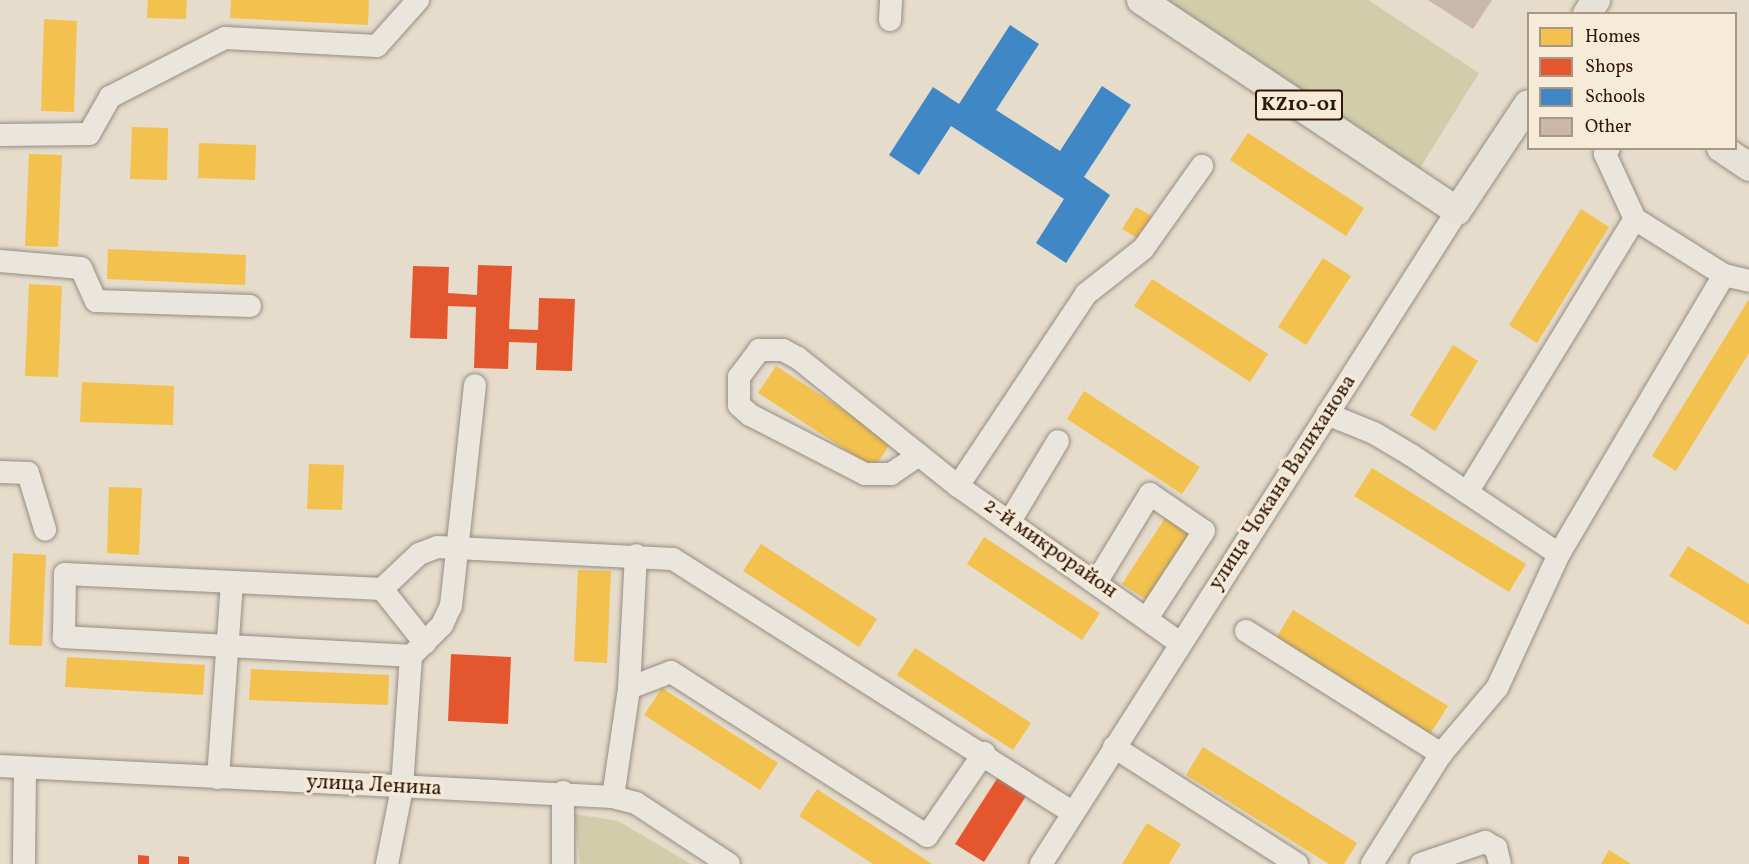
<!DOCTYPE html>
<html>
<head>
<meta charset="utf-8">
<style>
	body { margin:0 }
	#map { position:relative; width:1749px; height:864px; overflow:hidden; background:#e6dccb; font-family:Vollkorn,serif }
	div>[style] { position:absolute }
	.green>* { inset:0; background:#d1cdaa }
	.homes>* { inset:0; background:#f2c14e }
	.shops>* { inset:0; background:#e4572e }
	.schools>* { inset:0; background:#3f88c5 }
	.building>* { inset:0; background:#c9b8aa }
	.roads { filter:drop-shadow(0 0 2px #968d82) drop-shadow(0 0 2px #968d82) }
	.minor>* { height:22px; margin:-11px; padding:0 11px; transform-origin:11px; border-radius:11px; background:#ebe6dd }
	.major>* { height:28px; margin:-14px; padding:0 14px; transform-origin:14px; border-radius:14px; background:#e7e2d8 }
	span { translate:-50% -50%; white-space:nowrap; text-align:center; line-height:1.15; -webkit-text-stroke:6px #f6ebd6; paint-order:stroke }
	.shield-label span { padding:2px 4px; background:#f6ebd6; border:2px solid; border-radius:4px; -webkit-text-stroke-width:0 }
	.shield-label { font-size:20px; color:#32170d; font-weight:700 }
	.street-label { font-size:21px; color:#32170d }
	.legend { position:absolute; left:1527px; top:12px; width:210px; height:138px; box-sizing:border-box; background:#f6ebd6; border:2px solid #a89686; margin:0; padding:8px 10px; list-style:none; font-size:18px; color:#32170d }
	.legend li { display:flex; align-items:center; gap:12px; height:30px }
	.legend b { width:30px; border:2px solid #a89686 }
</style>
</head>
<body>
<div id="map">
	<div class="green">
		<i style="clip-path:polygon(1166px 0,1368px 0,1479px 73px,1420px 168px)"></i>
		<i style="clip-path:polygon(574px 814px,618px 821px,691px 864px,580px 864px)"></i>
	</div>
	<div class="homes">
		<i style="clip-path:polygon(148px 0,187px 0,186px 19px,147px 18px)"></i>
		<i style="clip-path:polygon(231px 0,369px 0,368px 25px,230px 18px)"></i>
		<i style="clip-path:polygon(44px 19px,77px 21px,74px 112px,41px 111px)"></i>
		<i style="clip-path:polygon(132px 127px,168px 128px,167px 180px,130px 179px)"></i>
		<i style="clip-path:polygon(1248px 133px,1364px 208px,1346px 236px,1230px 160px)"></i>
		<i style="clip-path:polygon(199px 143px,256px 145px,255px 180px,198px 178px)"></i>
		<i style="clip-path:polygon(29px 154px,62px 155px,58px 247px,25px 246px)"></i>
		<i style="clip-path:polygon(1136px 207px,1153px 217px,1139px 239px,1122px 229px)"></i>
		<i style="clip-path:polygon(1581px 209px,1609px 227px,1537px 343px,1509px 325px)"></i>
		<i style="clip-path:polygon(108px 249px,246px 255px,245px 285px,107px 279px)"></i>
		<i style="clip-path:polygon(1323px 258px,1351px 276px,1306px 345px,1278px 327px)"></i>
		<i style="clip-path:polygon(1152px 279px,1268px 354px,1250px 382px,1134px 306px)"></i>
		<i style="clip-path:polygon(29px 284px,62px 286px,58px 377px,25px 376px)"></i>
		<i style="clip-path:polygon(1749px 299px,1749px 353px,1676px 471px,1652px 456px)"></i>
		<i style="clip-path:polygon(1453px 345px,1478px 361px,1435px 431px,1410px 415px)"></i>
		<i style="clip-path:polygon(776px 366px,892px 441px,874px 468px,758px 393px)"></i>
		<i style="clip-path:polygon(82px 382px,174px 386px,173px 425px,80px 422px)"></i>
		<i style="clip-path:polygon(1084px 391px,1200px 467px,1182px 494px,1067px 419px)"></i>
		<i style="clip-path:polygon(309px 464px,344px 465px,342px 510px,307px 509px)"></i>
		<i style="clip-path:polygon(1372px 468px,1526px 564px,1509px 592px,1354px 496px)"></i>
		<i style="clip-path:polygon(109px 487px,142px 488px,139px 555px,107px 553px)"></i>
		<i style="clip-path:polygon(1167px 515px,1195px 533px,1150px 602px,1122px 584px)"></i>
		<i style="clip-path:polygon(984px 537px,1100px 613px,1082px 640px,967px 564px)"></i>
		<i style="clip-path:polygon(761px 544px,877px 619px,859px 647px,743px 571px)"></i>
		<i style="clip-path:polygon(1688px 546px,1749px 584px,1749px 625px,1669px 576px)"></i>
		<i style="clip-path:polygon(13px 553px,46px 555px,42px 646px,9px 645px)"></i>
		<i style="clip-path:polygon(578px 570px,611px 571px,607px 663px,574px 661px)"></i>
		<i style="clip-path:polygon(1293px 610px,1448px 706px,1430px 734px,1276px 638px)"></i>
		<i style="clip-path:polygon(915px 648px,1031px 723px,1013px 750px,897px 675px)"></i>
		<i style="clip-path:polygon(67px 657px,205px 665px,203px 695px,65px 687px)"></i>
		<i style="clip-path:polygon(251px 669px,389px 675px,388px 705px,249px 700px)"></i>
		<i style="clip-path:polygon(662px 688px,778px 763px,760px 790px,644px 715px)"></i>
		<i style="clip-path:polygon(1203px 747px,1357px 843px,1344px 864px,1329px 864px,1186px 775px)"></i>
		<i style="clip-path:polygon(817px 789px,932px 864px,873px 864px,799px 816px)"></i>
		<i style="clip-path:polygon(1147px 823px,1181px 844px,1169px 864px,1122px 864px)"></i>
		<i style="clip-path:polygon(1609px 850px,1631px 864px,1601px 864px)"></i>
	</div>
	<div class="shops">
		<i style="clip-path:polygon(478px 265px,512px 266px,509px 329px,538px 330px,539px 298px,575px 299px,572px 371px,536px 370px,537px 343px,509px 342px,508px 369px,474px 368px,476px 307px,448px 306px,447px 339px,410px 338px,413px 266px,449px 267px,448px 293px,477px 295px)"></i>
		<i style="clip-path:polygon(451px 654px,511px 657px,508px 724px,448px 721px)"></i>
		<i style="clip-path:polygon(1000px 774px,1028px 793px,984px 862px,955px 844px)"></i>
		<i style="clip-path:polygon(138px 855px,149px 856px,149px 864px,138px 864px)"></i>
		<i style="clip-path:polygon(178px 856px,189px 857px,189px 864px,178px 864px)"></i>
	</div>
	<div class="schools">
		<i style="clip-path:polygon(1010px 25px,1039px 44px,996px 110px,1060px 151px,1102px 86px,1131px 105px,1084px 177px,1110px 195px,1066px 263px,1036px 243px,1064px 199px,951px 126px,919px 175px,889px 155px,933px 87px,959px 104px)"></i>
	</div>
	<div class="building">
		<i style="clip-path:polygon(1428px 0,1492px 0,1473px 29px)"></i>
	</div>
	<div class="roads">
		<div class="minor">
			<i style="left:890px;top:20px;width:20px;rotate:-87deg"></i>
			<i style="left:0;top:135px;width:89px;rotate:-0.6deg"></i>
			<i style="left:89px;top:134px;width:43px;rotate:-60.4deg"></i>
			<i style="left:110px;top:97px;width:129px;rotate:-27.2deg"></i>
			<i style="left:225px;top:38px;width:152px;rotate:3deg"></i>
			<i style="left:377px;top:46px;width:62px;rotate:-48.3deg"></i>
			<i style="left:1635px;top:219px;width:105px;rotate:32.2deg"></i>
			<i style="left:0;top:261px;width:81px;rotate:4.9deg"></i>
			<i style="left:81px;top:268px;width:36px;rotate:66deg"></i>
			<i style="left:96px;top:301px;width:154px;rotate:1.9deg"></i>
			<i style="left:1327px;top:414px;width:51px;rotate:22deg"></i>
			<i style="left:1374px;top:433px;width:43px;rotate:30.7deg"></i>
			<i style="left:1411px;top:455px;width:178px;rotate:33.8deg"></i>
			<i style="left:1559px;top:554px;width:148px;rotate:114.8deg"></i>
			<i style="left:1497px;top:688px;width:87px;rotate:130.3deg"></i>
			<i style="left:1441px;top:754px;width:130px;rotate:122.1deg"></i>
			<i style="left:919px;top:455px;width:34px;rotate:146deg"></i>
			<i style="left:891px;top:474px;width:26px;rotate:180deg"></i>
			<i style="left:865px;top:474px;width:129px;rotate:-152.8deg"></i>
			<i style="left:750px;top:415px;width:15px;rotate:-138deg"></i>
			<i style="left:739px;top:405px;width:28px;rotate:-90deg"></i>
			<i style="left:739px;top:377px;width:34px;rotate:-53deg"></i>
			<i style="left:759px;top:350px;width:24px"></i>
			<i style="left:783px;top:350px;width:17px;rotate:28deg"></i>
			<i style="left:798px;top:358px;width:205px;rotate:38.7deg"></i>
			<i style="left:958px;top:486px;width:272px;rotate:35.3deg"></i>
			<i style="left:0;top:472px;width:28px;rotate:2deg"></i>
			<i style="left:28px;top:473px;width:59px;rotate:73.1deg"></i>
			<i style="left:958px;top:486px;width:231px;rotate:-56.3deg"></i>
			<i style="left:1086px;top:294px;width:73px;rotate:-38.3deg"></i>
			<i style="left:1143px;top:249px;width:102px;rotate:-54.6deg"></i>
			<i style="left:1468px;top:491px;width:319px;rotate:-58.5deg"></i>
			<i style="left:1635px;top:219px;width:72px;rotate:-114.8deg"></i>
			<i style="left:1605px;top:154px;width:7px;rotate:-56deg"></i>
			<i style="left:1010px;top:521px;width:93px;rotate:-59deg"></i>
			<i style="left:1559px;top:554px;width:324px;rotate:-59.4deg"></i>
			<i style="left:1724px;top:275px;width:26px;rotate:13deg"></i>
			<i style="left:1097px;top:581px;width:102px;rotate:-58.7deg"></i>
			<i style="left:1150px;top:494px;width:65px;rotate:34.4deg"></i>
			<i style="left:1204px;top:531px;width:103px;rotate:123.1deg"></i>
			<i style="left:382px;top:589px;width:51px;rotate:-43.4deg"></i>
			<i style="left:419px;top:554px;width:19px;rotate:-21deg"></i>
			<i style="left:437px;top:547px;width:236px;rotate:2.9deg"></i>
			<i style="left:673px;top:559px;width:472px;rotate:32.4deg"></i>
			<i style="left:1246px;top:631px;width:231px;rotate:32.2deg"></i>
			<i style="left:411px;top:656px;width:348px;rotate:-176.9deg"></i>
			<i style="left:64px;top:637px;width:63px;rotate:-89.1deg"></i>
			<i style="left:65px;top:574px;width:317px;rotate:2.7deg"></i>
			<i style="left:382px;top:589px;width:69px;rotate:51.5deg"></i>
			<i style="left:629px;top:688px;width:133px;rotate:-87deg"></i>
			<i style="left:1114px;top:747px;width:217px;rotate:32.6deg"></i>
			<i style="left:0;top:766px;width:614px;rotate:2.9deg"></i>
			<i style="left:613px;top:797px;width:24px;rotate:15deg"></i>
			<i style="left:636px;top:803px;width:111px;rotate:33.3deg"></i>
			<i style="left:218px;top:778px;width:196px;rotate:-85.9deg"></i>
			<i style="left:613px;top:797px;width:110px;rotate:-81.6deg"></i>
			<i style="left:629px;top:688px;width:45px;rotate:-20.9deg"></i>
			<i style="left:671px;top:672px;width:304px;rotate:32.6deg"></i>
			<i style="left:927px;top:836px;width:101px;rotate:-55.5deg"></i>
			<i style="left:24px;top:864px;width:96px;rotate:-89.4deg"></i>
			<i style="left:387px;top:864px;width:77px;rotate:-78.8deg"></i>
			<i style="left:402px;top:788px;width:132px;rotate:-86.1deg"></i>
			<i style="left:411px;top:656px;width:44px;rotate:-45deg"></i>
			<i style="left:442px;top:625px;width:21px;rotate:-65deg"></i>
			<i style="left:451px;top:606px;width:222px;rotate:-83.8deg"></i>
			<i style="left:563px;top:864px;width:72px;rotate:-90deg"></i>
			<i style="left:1041px;top:864px;width:774px;rotate:-57.5deg"></i>
			<i style="left:1421px;top:864px;width:68px;rotate:-19deg"></i>
			<i style="left:1485px;top:842px;width:13px;rotate:29deg"></i>
			<i style="left:1496px;top:848px;width:16px;rotate:76deg"></i>
		</div>
		<div class="major">
			<i style="left:1141px;top:0;width:380px;rotate:33.7deg"></i>
			<i style="left:1457px;top:211px;width:128px;rotate:-56.4deg"></i>
			<i style="left:1587px;top:14px;width:17px;rotate:-57deg"></i>
			<i style="left:1721px;top:148px;width:34px;rotate:34deg"></i>
		</div>
	</div>
	<div class="shield-label">
		<span style="left:1299px;top:105px">KZ10-01</span>
	</div>
	<div class="street-label">
		<span style="left:1283px;top:483px;rotate:-57deg">улица Чокана Валиханова</span>
		<span style="left:1050px;top:549px;rotate:35deg">2-й микрорайон</span>
		<span style="left:374px;top:786px;rotate:3deg">улица Ленина</span>
	</div>
	<ul class="legend">
	<li><b style="height:16px;background:#f2c14e"></b>Homes</li>
	<li><b style="height:16px;background:#e4572e"></b>Shops</li>
	<li><b style="height:16px;background:#3f88c5"></b>Schools</li>
	<li><b style="height:16px;background:#c9b8aa"></b>Other</li>
	</ul>
</div>
</body>
</html>
